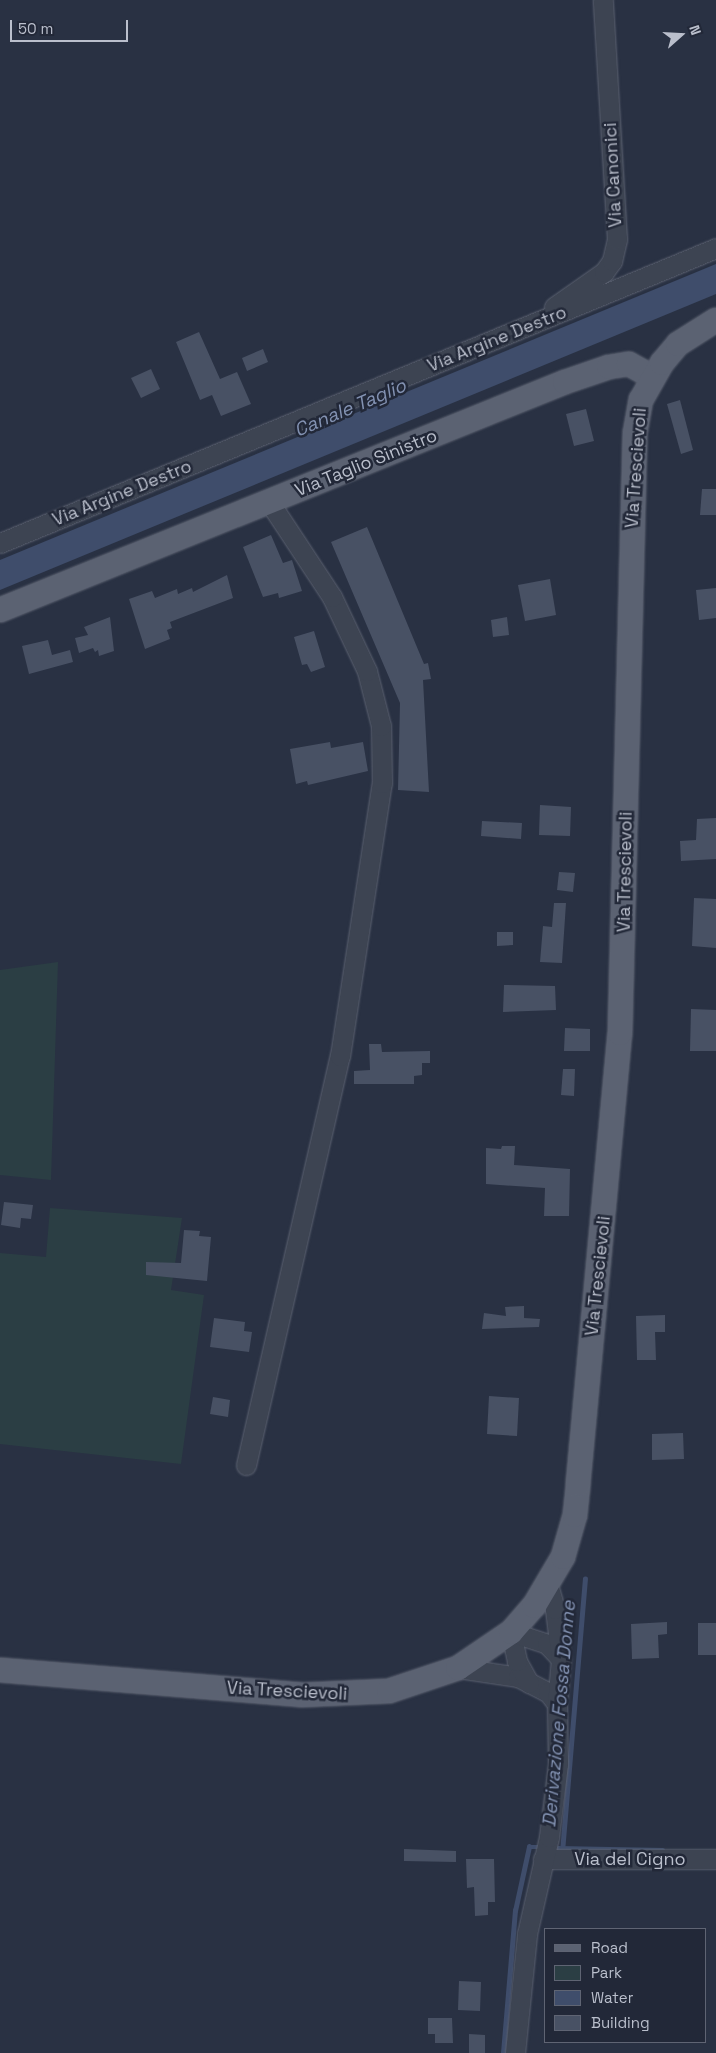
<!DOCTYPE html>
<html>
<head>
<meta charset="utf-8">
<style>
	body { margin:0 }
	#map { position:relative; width:716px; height:2053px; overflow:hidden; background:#293143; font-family:"Space Grotesk",sans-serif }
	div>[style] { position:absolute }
	.green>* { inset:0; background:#2b3e44 }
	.water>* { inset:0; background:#3f4d6b }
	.stream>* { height:4.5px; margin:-2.25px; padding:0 2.25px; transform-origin:2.25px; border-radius:2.25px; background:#3f4d6b }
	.building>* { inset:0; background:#485164 }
	.roads { filter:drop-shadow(0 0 1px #5b6170) drop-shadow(0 0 1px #5b6170) }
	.minor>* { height:19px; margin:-9.5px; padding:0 9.5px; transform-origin:9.5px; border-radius:9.5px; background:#3d4452 }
	.major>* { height:24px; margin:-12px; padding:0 12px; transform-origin:12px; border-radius:12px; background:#5b6272 }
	span { translate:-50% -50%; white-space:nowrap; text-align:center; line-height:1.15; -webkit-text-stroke:5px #222838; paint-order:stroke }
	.street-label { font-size:18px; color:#babfcc }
	.water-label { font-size:19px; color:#8392b2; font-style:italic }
	.legend { position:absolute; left:544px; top:1928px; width:162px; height:115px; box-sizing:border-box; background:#222838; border:1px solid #5f6473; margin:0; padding:6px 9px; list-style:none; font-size:15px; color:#babfcc }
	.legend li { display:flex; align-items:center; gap:10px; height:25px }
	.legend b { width:25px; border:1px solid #5f6473 }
	.north { position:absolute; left:656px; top:10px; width:50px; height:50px; -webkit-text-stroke:4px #222838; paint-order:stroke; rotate:71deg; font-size:14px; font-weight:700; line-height:20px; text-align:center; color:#babfcc }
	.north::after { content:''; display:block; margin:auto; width:18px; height:22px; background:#babfcc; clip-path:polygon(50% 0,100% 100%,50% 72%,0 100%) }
	.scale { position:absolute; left:10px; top:20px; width:118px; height:22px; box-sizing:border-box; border:2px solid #babfcc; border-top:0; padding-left:6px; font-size:15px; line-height:18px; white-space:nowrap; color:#babfcc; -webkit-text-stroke:4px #222838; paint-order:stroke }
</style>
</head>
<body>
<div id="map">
	<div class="green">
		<i style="clip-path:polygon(58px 962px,51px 1180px,0 1175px,0 970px)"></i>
		<i style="clip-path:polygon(50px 1208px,182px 1218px,171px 1290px,204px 1295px,181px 1464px,0 1444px,0 1253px,46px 1257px)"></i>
	</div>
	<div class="water">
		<i style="clip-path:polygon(716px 264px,716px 294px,0 590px,0 560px)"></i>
	</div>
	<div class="stream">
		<i style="left:558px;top:1848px;width:104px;rotate:1.1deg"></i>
		<i style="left:562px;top:1852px;width:274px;rotate:-85.2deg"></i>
		<i style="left:503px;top:2053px;width:143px;rotate:-85.2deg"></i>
		<i style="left:515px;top:1911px;width:66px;rotate:-77.7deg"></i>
		<i style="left:529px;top:1847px;width:11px"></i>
	</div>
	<div class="building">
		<i style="clip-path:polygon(199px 332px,220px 379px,237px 372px,251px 404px,221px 416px,212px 395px,200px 400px,176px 342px)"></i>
		<i style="clip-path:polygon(263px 349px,268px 362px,247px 371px,242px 358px)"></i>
		<i style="clip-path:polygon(151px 369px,160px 389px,141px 398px,131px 378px)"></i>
		<i style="clip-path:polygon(680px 400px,693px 450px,681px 454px,667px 404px)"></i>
		<i style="clip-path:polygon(586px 409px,594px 441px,574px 446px,566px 414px)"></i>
		<i style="clip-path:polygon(702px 489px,716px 489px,716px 515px,700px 515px)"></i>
		<i style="clip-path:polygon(367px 527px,424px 664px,428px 663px,431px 679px,423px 680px,429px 792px,398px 790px,400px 703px,331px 542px)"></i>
		<i style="clip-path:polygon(271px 535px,283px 563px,292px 560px,302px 591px,279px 598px,278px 593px,263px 597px,243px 547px)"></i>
		<i style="clip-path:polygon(227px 575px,233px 598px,170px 622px,172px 628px,167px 630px,170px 639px,145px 649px,129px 599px,152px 591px,155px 598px,177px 589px,178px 594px,192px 588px,193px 592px)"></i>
		<i style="clip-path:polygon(550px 579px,556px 615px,525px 621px,518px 585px)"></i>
		<i style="clip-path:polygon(716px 588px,716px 618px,699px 620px,696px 590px)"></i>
		<i style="clip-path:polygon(110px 617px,114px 651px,99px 656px,98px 650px,95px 652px,93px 648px,79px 653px,75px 638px,88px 635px,84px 627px)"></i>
		<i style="clip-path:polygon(507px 617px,509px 635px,493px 637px,491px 620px)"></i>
		<i style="clip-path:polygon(314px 631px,325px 667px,311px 672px,307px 664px,302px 665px,294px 637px)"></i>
		<i style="clip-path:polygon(48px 640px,52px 655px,70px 650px,73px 662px,29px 674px,22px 646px)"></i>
		<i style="clip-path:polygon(330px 742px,331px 748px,363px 742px,368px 771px,308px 785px,307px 781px,296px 784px,290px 749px)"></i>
		<i style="clip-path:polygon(540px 805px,571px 807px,570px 836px,539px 835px)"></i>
		<i style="clip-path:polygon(716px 818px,716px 859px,681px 861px,680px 841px,696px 840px,697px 819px)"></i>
		<i style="clip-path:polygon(482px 821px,522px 823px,521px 839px,481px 836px)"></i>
		<i style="clip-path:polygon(559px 872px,575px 873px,573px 892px,557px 890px)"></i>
		<i style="clip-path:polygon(694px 898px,716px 899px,716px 948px,692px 946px)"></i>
		<i style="clip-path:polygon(554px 903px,566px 903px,562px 963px,540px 962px,543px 926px,552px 927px)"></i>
		<i style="clip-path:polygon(497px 932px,513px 932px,513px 945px,497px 946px)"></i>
		<i style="clip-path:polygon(504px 985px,555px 986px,556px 1010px,503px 1012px)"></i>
		<i style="clip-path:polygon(691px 1009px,716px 1010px,716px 1051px,690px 1051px)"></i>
		<i style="clip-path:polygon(565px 1028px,590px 1029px,590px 1051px,564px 1051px)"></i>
		<i style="clip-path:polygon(369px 1044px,381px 1044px,382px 1052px,430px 1051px,430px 1063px,422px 1063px,422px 1075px,414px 1076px,414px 1084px,354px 1084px,354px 1071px,370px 1070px)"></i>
		<i style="clip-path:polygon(563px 1069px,575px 1069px,574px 1096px,561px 1095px)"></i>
		<i style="clip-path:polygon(502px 1146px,515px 1146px,514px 1165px,570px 1169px,569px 1216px,544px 1216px,545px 1188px,486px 1184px,486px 1148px,501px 1149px)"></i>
		<i style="clip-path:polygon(4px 1202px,33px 1205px,31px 1219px,21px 1218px,20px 1228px,1px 1225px)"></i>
		<i style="clip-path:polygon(184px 1230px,200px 1231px,199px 1236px,211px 1237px,207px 1281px,146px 1275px,146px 1262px,181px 1263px)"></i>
		<i style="clip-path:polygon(524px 1306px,524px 1318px,540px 1319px,539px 1327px,482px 1329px,484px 1313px,506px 1316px,505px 1307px)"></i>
		<i style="clip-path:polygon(665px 1315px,665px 1332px,655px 1332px,656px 1360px,637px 1360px,636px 1316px)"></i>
		<i style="clip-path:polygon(214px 1318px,245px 1322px,244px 1331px,252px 1332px,249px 1352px,210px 1347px)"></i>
		<i style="clip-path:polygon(489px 1396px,519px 1398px,517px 1436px,487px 1434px)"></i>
		<i style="clip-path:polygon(213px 1397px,230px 1400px,228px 1417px,210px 1414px)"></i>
		<i style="clip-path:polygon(683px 1433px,684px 1459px,652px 1460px,652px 1434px)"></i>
		<i style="clip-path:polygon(667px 1622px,667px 1634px,658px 1635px,659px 1658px,632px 1659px,631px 1624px)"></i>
		<i style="clip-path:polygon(698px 1623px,716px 1623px,716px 1655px,698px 1655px)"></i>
		<i style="clip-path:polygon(404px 1849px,456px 1851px,456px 1862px,404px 1861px)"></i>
		<i style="clip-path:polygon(466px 1859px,494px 1859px,495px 1902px,488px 1902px,488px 1915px,475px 1916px,474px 1887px,467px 1888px)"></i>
		<i style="clip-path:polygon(459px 1981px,481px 1982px,480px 2011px,458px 2010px)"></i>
		<i style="clip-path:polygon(428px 2018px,452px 2018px,453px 2043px,435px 2043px,435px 2034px,428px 2034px)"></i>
		<i style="clip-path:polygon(469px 2034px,485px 2035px,485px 2053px,469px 2053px)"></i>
	</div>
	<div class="roads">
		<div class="minor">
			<i style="left:554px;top:307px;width:61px;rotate:-35deg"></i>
			<i style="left:604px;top:272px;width:14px;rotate:-54deg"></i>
			<i style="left:612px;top:261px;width:23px;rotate:-77deg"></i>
			<i style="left:617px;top:239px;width:239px;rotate:-93.4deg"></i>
			<i style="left:0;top:543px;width:774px;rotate:-22.39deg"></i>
			<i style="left:246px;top:1465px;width:420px;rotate:-77.1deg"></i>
			<i style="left:340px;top:1056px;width:276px;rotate:-81.3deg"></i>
			<i style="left:382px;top:783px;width:57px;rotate:-91deg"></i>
			<i style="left:381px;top:726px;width:57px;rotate:-104.3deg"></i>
			<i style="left:367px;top:671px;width:82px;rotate:-115.3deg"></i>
			<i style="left:332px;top:597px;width:113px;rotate:-123.4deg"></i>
			<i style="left:458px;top:1668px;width:61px;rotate:8.5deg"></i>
			<i style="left:518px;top:1677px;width:34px;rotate:27deg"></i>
			<i style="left:548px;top:1692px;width:15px;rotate:53deg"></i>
			<i style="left:529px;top:1683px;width:25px;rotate:-119deg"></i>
			<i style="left:517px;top:1661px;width:30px;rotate:-102deg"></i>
			<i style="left:511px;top:1632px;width:38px;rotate:18deg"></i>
			<i style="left:547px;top:1644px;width:21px;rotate:47deg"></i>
			<i style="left:543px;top:1859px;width:173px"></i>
			<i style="left:515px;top:2053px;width:120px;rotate:-84.2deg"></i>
			<i style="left:527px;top:1934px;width:99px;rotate:-77.2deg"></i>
			<i style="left:549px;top:1837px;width:74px;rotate:-83deg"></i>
			<i style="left:558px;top:1764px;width:60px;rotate:-91deg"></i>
			<i style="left:557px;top:1704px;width:45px;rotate:-84.9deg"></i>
			<i style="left:561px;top:1659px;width:50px;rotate:-96.8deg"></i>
			<i style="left:555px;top:1609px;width:25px;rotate:-106deg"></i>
		</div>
		<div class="major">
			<i style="left:0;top:610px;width:609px;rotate:-21.98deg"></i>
			<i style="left:565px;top:382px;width:46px;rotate:-18.8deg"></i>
			<i style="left:609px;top:367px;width:20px;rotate:-9deg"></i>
			<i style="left:629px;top:364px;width:26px;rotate:29deg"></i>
			<i style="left:0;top:1670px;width:302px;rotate:4.7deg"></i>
			<i style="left:301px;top:1695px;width:88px;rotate:-2.6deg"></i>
			<i style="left:389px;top:1691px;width:73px;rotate:-18.4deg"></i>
			<i style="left:458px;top:1668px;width:64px;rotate:-34.2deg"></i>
			<i style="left:511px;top:1632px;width:35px;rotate:-49deg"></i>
			<i style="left:534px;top:1606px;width:57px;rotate:-59.4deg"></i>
			<i style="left:563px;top:1557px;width:44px;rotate:-74.1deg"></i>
			<i style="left:575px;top:1515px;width:31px;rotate:-84deg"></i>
			<i style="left:578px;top:1484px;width:453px;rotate:-84.7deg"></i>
			<i style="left:620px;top:1033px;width:600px;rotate:-88.57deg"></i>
			<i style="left:635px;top:433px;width:34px;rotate:-80deg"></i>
			<i style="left:641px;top:400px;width:43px;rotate:-60.4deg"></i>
			<i style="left:662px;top:363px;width:25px;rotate:-50deg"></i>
			<i style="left:678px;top:344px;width:45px;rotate:-32.3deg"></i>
		</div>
	</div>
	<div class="street-label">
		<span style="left:613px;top:175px;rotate:-93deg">Via Canonici</span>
		<span style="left:497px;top:339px;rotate:-22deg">Via Argine Destro</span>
		<span style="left:366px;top:463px;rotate:-22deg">Via Taglio Sinistro</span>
		<span style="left:636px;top:468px;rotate:-86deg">Via Trescievoli</span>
		<span style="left:122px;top:493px;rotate:-22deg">Via Argine Destro</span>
		<span style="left:625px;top:872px;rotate:-89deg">Via Trescievoli</span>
		<span style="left:598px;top:1276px;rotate:-84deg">Via Trescievoli</span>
		<span style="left:287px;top:1691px;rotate:3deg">Via Trescievoli</span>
		<span style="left:630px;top:1859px">Via del Cigno</span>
	</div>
	<div class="water-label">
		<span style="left:350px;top:408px;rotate:-23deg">Canale Taglio</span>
		<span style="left:559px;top:1714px;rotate:-85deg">Derivazione Fossa Donne</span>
	</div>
	<ul class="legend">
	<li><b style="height:6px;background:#5b6272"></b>Road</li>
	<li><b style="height:14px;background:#2b3e44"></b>Park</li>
	<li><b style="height:14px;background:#3f4d6b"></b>Water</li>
	<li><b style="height:14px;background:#485164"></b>Building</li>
	</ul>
	<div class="north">N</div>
	<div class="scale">50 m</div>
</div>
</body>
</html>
